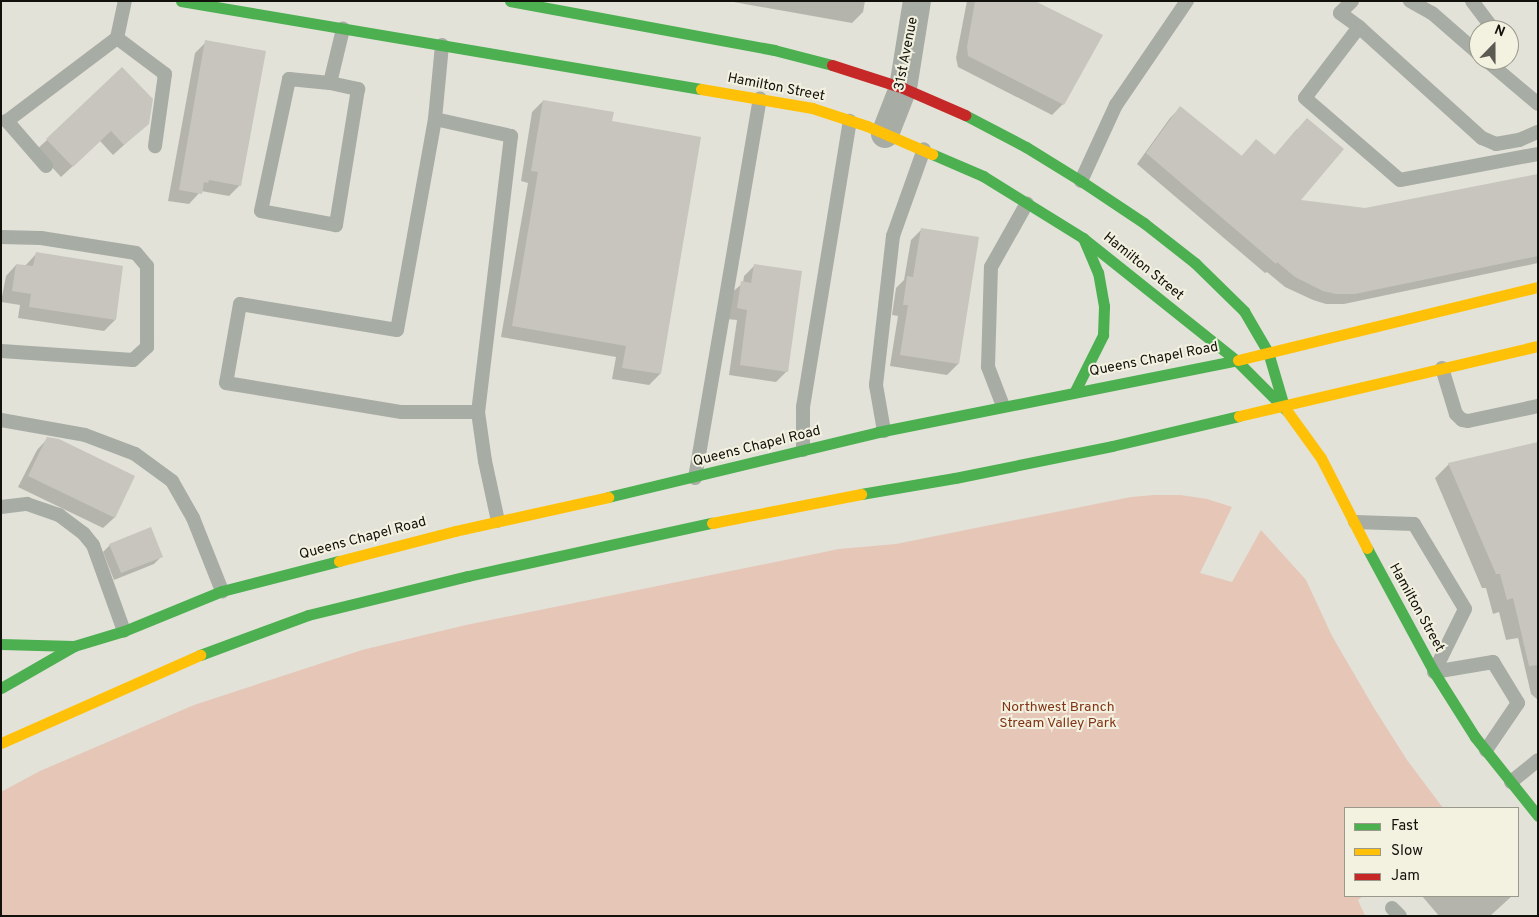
<!DOCTYPE html>
<html>
<head>
<meta charset="utf-8">
<style>
	body { margin:0 }
	#map { position:relative; width:1539px; height:917px; overflow:hidden; background:#e2e2d8; font-family:Overpass,sans-serif }
	div>[style] { position:absolute }
	.green>* { inset:0; background:#e5c6b7 }
	.shadow>* { inset:0; background:#0003 }
	.building>* { inset:0; background:#c7c5be }
	.lane>* { height:14px; margin:-7px; padding:0 7px; transform-origin:7px; border-radius:7px; background:#a7aca4 }
	.street>* { height:28px; margin:-14px; padding:0 14px; transform-origin:14px; border-radius:14px; background:#a7aca4 }
	.fast>* { height:11px; margin:-5.5px; padding:0 5.5px; transform-origin:5.5px; border-radius:5.5px; background:#4caf50 }
	.slow>* { height:11px; margin:-5.5px; padding:0 5.5px; transform-origin:5.5px; border-radius:5.5px; background:#ffc107 }
	.jam>* { height:11px; margin:-5.5px; padding:0 5.5px; transform-origin:5.5px; border-radius:5.5px; background:#c62828 }
	span { translate:-50% -50%; white-space:nowrap; text-align:center; line-height:1.15; -webkit-text-stroke:4px #f3f2e1; paint-order:stroke }
	.street-label { font-size:14px; color:#12110b }
	.park-label { font-size:14px; color:#823316 }
	.frame { position:absolute; inset:0; border:2px solid #12110b; pointer-events:none }
	.legend { position:absolute; left:1344px; top:807px; width:175px; height:90px; box-sizing:border-box; background:#f3f2e1; border:1px solid #99988b; margin:0; padding:6px 9px; list-style:none; font-size:15px; color:#12110b }
	.legend li { display:flex; align-items:center; gap:10px; height:25px }
	.legend b { width:25px; border:1px solid #99988b }
	.north { position:absolute; left:1469px; top:20px; width:50px; height:50px; box-sizing:border-box; background:#f3f2e1; border:1px solid #99988b; border-radius:50%; rotate:22deg; font-size:14px; font-weight:700; line-height:20px; text-align:center; color:#12110b }
	.north::after { content:''; display:block; margin:auto; width:18px; height:22px; background:#5b5a53; clip-path:polygon(50% 0,100% 100%,50% 72%,0 100%) }
</style>
</head>
<body>
<div id="map">
	<div class="green">
		<i style="clip-path:polygon(1154px 495px,1180px 495px,1207px 499px,1232px 507px,1200px 573px,1232px 582px,1261px 530px,1306px 580px,1332px 636px,1374px 708px,1407px 760px,1443px 808px,1345px 808px,1345px 896px,1363px 896px,1358px 900px,1365px 916px,1px 916px,1px 792px,40px 771px,194px 705px,362px 650px,466px 625px,839px 549px,896px 544px,1131px 497px)"></i>
	</div>
	<div class="shadow">
		<i style="clip-path:polygon(728px 1px,865px 1px,863px 12px,852px 23px)"></i>
		<i style="clip-path:polygon(967px 1px,1033px 1px,1063px 104px,1052px 115px,958px 67px,956px 58px)"></i>
		<i style="clip-path:polygon(206px 42px,240px 185px,229px 196px,201px 191px,189px 204px,168px 201px,195px 53px)"></i>
		<i style="clip-path:polygon(543px 101px,611px 122px,700px 138px,660px 374px,649px 385px,612px 379px,616px 357px,501px 337px,528px 183px,521px 181px,532px 112px)"></i>
		<i style="clip-path:polygon(1180px 108px,1241px 157px,1256px 140px,1274px 156px,1297px 129px,1299px 201px,1365px 209px,1538px 175px,1538px 263px,1344px 304px,1326px 304px,1313px 300px,1285px 287px,1267px 272px,1265px 273px,1137px 164px,1170px 118px)"></i>
		<i style="clip-path:polygon(148px 123px,113px 155px,100px 141px,61px 177px,36px 150px,47px 140px)"></i>
		<i style="clip-path:polygon(922px 229px,978px 238px,958px 364px,947px 375px,890px 366px,898px 316px,892px 315px,896px 288px,904px 280px,911px 240px)"></i>
		<i style="clip-path:polygon(36px 254px,115px 320px,104px 331px,18px 318px,20px 305px,1px 302px,6px 276px,16px 265px,25px 266px)"></i>
		<i style="clip-path:polygon(755px 265px,787px 371px,776px 382px,729px 375px,737px 320px,727px 319px,730px 294px,743px 283px,744px 276px)"></i>
		<i style="clip-path:polygon(48px 438px,133px 477px,114px 518px,103px 528px,18px 487px,37px 450px)"></i>
		<i style="clip-path:polygon(1538px 443px,1538px 700px,1531px 694px,1518px 638px,1506px 640px,1499px 612px,1493px 614px,1486px 588px,1482px 588px,1435px 478px,1449px 464px)"></i>
		<i style="clip-path:polygon(110px 545px,161px 557px,154px 564px,114px 580px,103px 552px)"></i>
		<i style="clip-path:polygon(1422px 896px,1512px 896px,1490px 916px,1439px 916px)"></i>
	</div>
	<div class="building">
		<i style="clip-path:polygon(975px 1px,1035px 1px,1103px 35px,1064px 105px,968px 56px,967px 47px)"></i>
		<i style="clip-path:polygon(205px 40px,266px 51px,241px 186px,209px 180px,208px 183px,204px 182px,202px 194px,179px 190px)"></i>
		<i style="clip-path:polygon(122px 67px,153px 99px,149px 124px,124px 145px,111px 131px,73px 167px,46px 139px)"></i>
		<i style="clip-path:polygon(543px 100px,614px 112px,612px 121px,701px 137px,661px 374px,622px 368px,626px 346px,512px 326px,538px 172px,531px 171px)"></i>
		<i style="clip-path:polygon(1180px 106px,1242px 156px,1256px 139px,1275px 155px,1307px 118px,1344px 149px,1301px 200px,1365px 208px,1538px 174px,1538px 256px,1355px 294px,1336px 294px,1323px 291px,1295px 277px,1277px 262px,1276px 264px,1146px 153px)"></i>
		<i style="clip-path:polygon(921px 228px,979px 237px,959px 364px,900px 355px,908px 305px,903px 305px,907px 276px,913px 277px)"></i>
		<i style="clip-path:polygon(36px 252px,123px 266px,116px 320px,29px 307px,31px 294px,12px 291px,16px 264px,33px 266px)"></i>
		<i style="clip-path:polygon(754px 264px,802px 271px,788px 372px,740px 365px,747px 310px,737px 308px,741px 281px,751px 283px)"></i>
		<i style="clip-path:polygon(47px 437px,59px 439px,135px 476px,115px 518px,28px 476px)"></i>
		<i style="clip-path:polygon(1538px 442px,1538px 665px,1529px 666px,1513px 598px,1507px 600px,1500px 574px,1496px 574px,1448px 463px)"></i>
		<i style="clip-path:polygon(151px 527px,163px 557px,121px 573px,109px 544px)"></i>
	</div>
	<div class="lane">
		<i style="left:1352px;top:1px;width:17px;rotate:135deg"></i>
		<i style="left:1340px;top:13px;width:24px;rotate:36deg"></i>
		<i style="left:1359px;top:27px;width:89px;rotate:127.3deg"></i>
		<i style="left:1305px;top:98px;width:125px;rotate:40.8deg"></i>
		<i style="left:1400px;top:180px;width:140px;rotate:-10.7deg"></i>
		<i style="left:1410px;top:1px;width:25px;rotate:29deg"></i>
		<i style="left:1432px;top:13px;width:62px;rotate:41.1deg"></i>
		<i style="left:1472px;top:1px;width:36px;rotate:53deg"></i>
		<i style="left:1359px;top:27px;width:166px;rotate:42.1deg"></i>
		<i style="left:1482px;top:138px;width:15px;rotate:23deg"></i>
		<i style="left:1496px;top:144px;width:23px;rotate:-10deg"></i>
		<i style="left:1519px;top:140px;width:21px;rotate:-23deg"></i>
		<i style="left:117px;top:38px;width:60px;rotate:36.9deg"></i>
		<i style="left:165px;top:74px;width:73px;rotate:97.9deg"></i>
		<i style="left:442px;top:45px;width:74px;rotate:95.4deg"></i>
		<i style="left:435px;top:119px;width:78px;rotate:12.6deg"></i>
		<i style="left:511px;top:136px;width:278px;rotate:96.8deg"></i>
		<i style="left:478px;top:412px;width:49px;rotate:81.9deg"></i>
		<i style="left:485px;top:461px;width:61px;rotate:77.8deg"></i>
		<i style="left:1486px;top:60px;width:68px;rotate:40.2deg"></i>
		<i style="left:330px;top:83px;width:29px;rotate:12deg"></i>
		<i style="left:358px;top:89px;width:138px;rotate:99.2deg"></i>
		<i style="left:336px;top:225px;width:76px;rotate:-169.4deg"></i>
		<i style="left:261px;top:211px;width:135px;rotate:-78deg"></i>
		<i style="left:289px;top:79px;width:41px;rotate:5.6deg"></i>
		<i style="left:330px;top:83px;width:56px;rotate:-76.5deg"></i>
		<i style="left:435px;top:119px;width:214px;rotate:100.2deg"></i>
		<i style="left:397px;top:330px;width:159px;rotate:-170.6deg"></i>
		<i style="left:240px;top:304px;width:80px;rotate:100deg"></i>
		<i style="left:226px;top:383px;width:178px;rotate:9.4deg"></i>
		<i style="left:402px;top:412px;width:76px"></i>
		<i style="left:46px;top:166px;width:60px;rotate:-130.9deg"></i>
		<i style="left:7px;top:121px;width:138px;rotate:-37deg"></i>
		<i style="left:117px;top:38px;width:38px;rotate:-78deg"></i>
		<i style="left:1081px;top:181px;width:84px;rotate:-65.3deg"></i>
		<i style="left:1116px;top:105px;width:126px;rotate:-55.7deg"></i>
		<i style="left:1px;top:237px;width:40px;rotate:1.4deg"></i>
		<i style="left:41px;top:238px;width:96px;rotate:9deg"></i>
		<i style="left:136px;top:253px;width:17px;rotate:50deg"></i>
		<i style="left:147px;top:266px;width:81px;rotate:90deg"></i>
		<i style="left:147px;top:347px;width:19px;rotate:137deg"></i>
		<i style="left:133px;top:360px;width:132px;rotate:-176.1deg"></i>
		<i style="left:1442px;top:368px;width:48px;rotate:73.1deg"></i>
		<i style="left:1456px;top:414px;width:8px;rotate:45deg"></i>
		<i style="left:1462px;top:420px;width:6px;rotate:9deg"></i>
		<i style="left:1468px;top:421px;width:72px;rotate:-12.1deg"></i>
		<i style="left:1003px;top:406px;width:42px;rotate:-111deg"></i>
		<i style="left:988px;top:367px;width:100px;rotate:-88.3deg"></i>
		<i style="left:991px;top:267px;width:73px;rotate:-60.6deg"></i>
		<i style="left:1px;top:420px;width:85px;rotate:10.1deg"></i>
		<i style="left:85px;top:435px;width:53px;rotate:20.8deg"></i>
		<i style="left:135px;top:454px;width:46px;rotate:36.1deg"></i>
		<i style="left:172px;top:481px;width:43px;rotate:60.4deg"></i>
		<i style="left:193px;top:518px;width:79px;rotate:68.3deg"></i>
		<i style="left:884px;top:431px;width:47px;rotate:-99.9deg"></i>
		<i style="left:876px;top:385px;width:150px;rotate:-83.5deg"></i>
		<i style="left:893px;top:236px;width:92px;rotate:-70.4deg"></i>
		<i style="left:803px;top:450px;width:43px;rotate:-90deg"></i>
		<i style="left:803px;top:407px;width:290px;rotate:-80.7deg"></i>
		<i style="left:695px;top:478px;width:385px;rotate:-80.3deg"></i>
		<i style="left:1px;top:507px;width:26px;rotate:-7deg"></i>
		<i style="left:27px;top:504px;width:34px;rotate:19deg"></i>
		<i style="left:59px;top:515px;width:31px;rotate:37deg"></i>
		<i style="left:84px;top:534px;width:14px;rotate:51deg"></i>
		<i style="left:93px;top:545px;width:91px;rotate:70.2deg"></i>
		<i style="left:1355px;top:522px;width:59px;rotate:1.9deg"></i>
		<i style="left:1414px;top:524px;width:99px;rotate:59deg"></i>
		<i style="left:1465px;top:609px;width:70px;rotate:116.2deg"></i>
		<i style="left:1434px;top:672px;width:60px;rotate:-9.6deg"></i>
		<i style="left:1493px;top:662px;width:48px;rotate:58.6deg"></i>
		<i style="left:1518px;top:703px;width:57px;rotate:124.2deg"></i>
		<i style="left:1511px;top:782px;width:35px;rotate:-39deg"></i>
		<i style="left:1392px;top:908px;width:11px;rotate:45deg"></i>
	</div>
	<div class="street">
		<i style="left:885px;top:134px;width:49px;rotate:-68.6deg"></i>
		<i style="left:903px;top:88px;width:88px;rotate:-80.9deg"></i>
	</div>
	<div class="fast">
		<i style="left:181px;top:1px;width:527px;rotate:9.61deg"></i>
		<i style="left:510px;top:1px;width:269px;rotate:10.5deg"></i>
		<i style="left:774px;top:50px;width:60px;rotate:14.5deg"></i>
		<i style="left:965px;top:115px;width:69px;rotate:27.7deg"></i>
		<i style="left:1026px;top:147px;width:65px;rotate:31.7deg"></i>
		<i style="left:1081px;top:181px;width:76px;rotate:33.7deg"></i>
		<i style="left:1144px;top:223px;width:65px;rotate:38.1deg"></i>
		<i style="left:1195px;top:263px;width:69px;rotate:44.4deg"></i>
		<i style="left:1244px;top:311px;width:48px;rotate:59.7deg"></i>
		<i style="left:1268px;top:352px;width:53px;rotate:73.6deg"></i>
		<i style="left:932px;top:154px;width:56px;rotate:23.3deg"></i>
		<i style="left:983px;top:176px;width:118px;rotate:31.8deg"></i>
		<i style="left:1083px;top:238px;width:196px;rotate:38.6deg"></i>
		<i style="left:1236px;top:360px;width:72px;rotate:45deg"></i>
		<i style="left:1075px;top:391px;width:63px;rotate:-63.4deg"></i>
		<i style="left:1103px;top:335px;width:29px;rotate:-88deg"></i>
		<i style="left:1104px;top:306px;width:34px;rotate:-100deg"></i>
		<i style="left:1098px;top:273px;width:38px;rotate:-113deg"></i>
		<i style="left:861px;top:494px;width:95px;rotate:-9.7deg"></i>
		<i style="left:955px;top:478px;width:160px;rotate:-11.5deg"></i>
		<i style="left:1112px;top:446px;width:130px;rotate:-13.3deg"></i>
		<i style="left:608px;top:497px;width:278px;rotate:-13.5deg"></i>
		<i style="left:878px;top:432px;width:367px;rotate:-11.3deg"></i>
		<i style="left:1367px;top:548px;width:141px;rotate:61.6deg"></i>
		<i style="left:1434px;top:672px;width:77px;rotate:57.8deg"></i>
		<i style="left:1475px;top:737px;width:101px;rotate:51.4deg"></i>
		<i style="left:1px;top:644px;width:73px;rotate:1.6deg"></i>
		<i style="left:200px;top:655px;width:115px;rotate:-20.3deg"></i>
		<i style="left:308px;top:615px;width:165px;rotate:-13.7deg"></i>
		<i style="left:468px;top:576px;width:250px;rotate:-12.3deg"></i>
		<i style="left:1px;top:688px;width:84px;rotate:-29.9deg"></i>
		<i style="left:74px;top:646px;width:52px;rotate:-16.7deg"></i>
		<i style="left:124px;top:631px;width:106px;rotate:-22.2deg"></i>
		<i style="left:222px;top:591px;width:121px;rotate:-14.4deg"></i>
	</div>
	<div class="slow">
		<i style="left:701px;top:89px;width:113px;rotate:9.7deg"></i>
		<i style="left:812px;top:108px;width:58px;rotate:18.1deg"></i>
		<i style="left:867px;top:126px;width:71px;rotate:23.3deg"></i>
		<i style="left:1238px;top:360px;width:309px;rotate:-13.7deg"></i>
		<i style="left:1287px;top:411px;width:58px;rotate:54.1deg"></i>
		<i style="left:1321px;top:458px;width:101px;rotate:62.9deg"></i>
		<i style="left:1239px;top:416px;width:307px;rotate:-13.2deg"></i>
		<i style="left:712px;top:523px;width:152px;rotate:-11deg"></i>
		<i style="left:339px;top:561px;width:120px;rotate:-14.5deg"></i>
		<i style="left:455px;top:531px;width:157px;rotate:-12.5deg"></i>
		<i style="left:1px;top:743px;width:218px;rotate:-23.9deg"></i>
	</div>
	<div class="jam">
		<i style="left:832px;top:65px;width:75px;rotate:17.9deg"></i>
		<i style="left:903px;top:88px;width:68px;rotate:23.5deg"></i>
	</div>
	<div class="street-label">
		<span style="left:907px;top:54px;rotate:-79deg">31st Avenue</span>
		<span style="left:776px;top:88px;rotate:11deg">Hamilton Street</span>
		<span style="left:1143px;top:267px;rotate:39deg">Hamilton Street</span>
		<span style="left:1154px;top:360px;rotate:-11deg">Queens Chapel Road</span>
		<span style="left:757px;top:447px;rotate:-14deg">Queens Chapel Road</span>
		<span style="left:363px;top:539px;rotate:-15deg">Queens Chapel Road</span>
		<span style="left:1416px;top:608px;rotate:61deg">Hamilton Street</span>
	</div>
	<div class="park-label">
		<span style="left:1058px;top:716px">Northwest Branch<br>Stream Valley Park</span>
	</div>
	<div class="frame"></div>
	<ul class="legend">
	<li><b style="height:6px;background:#4caf50"></b>Fast</li>
	<li><b style="height:6px;background:#ffc107"></b>Slow</li>
	<li><b style="height:6px;background:#c62828"></b>Jam</li>
	</ul>
	<div class="north">N</div>
</div>
</body>
</html>
